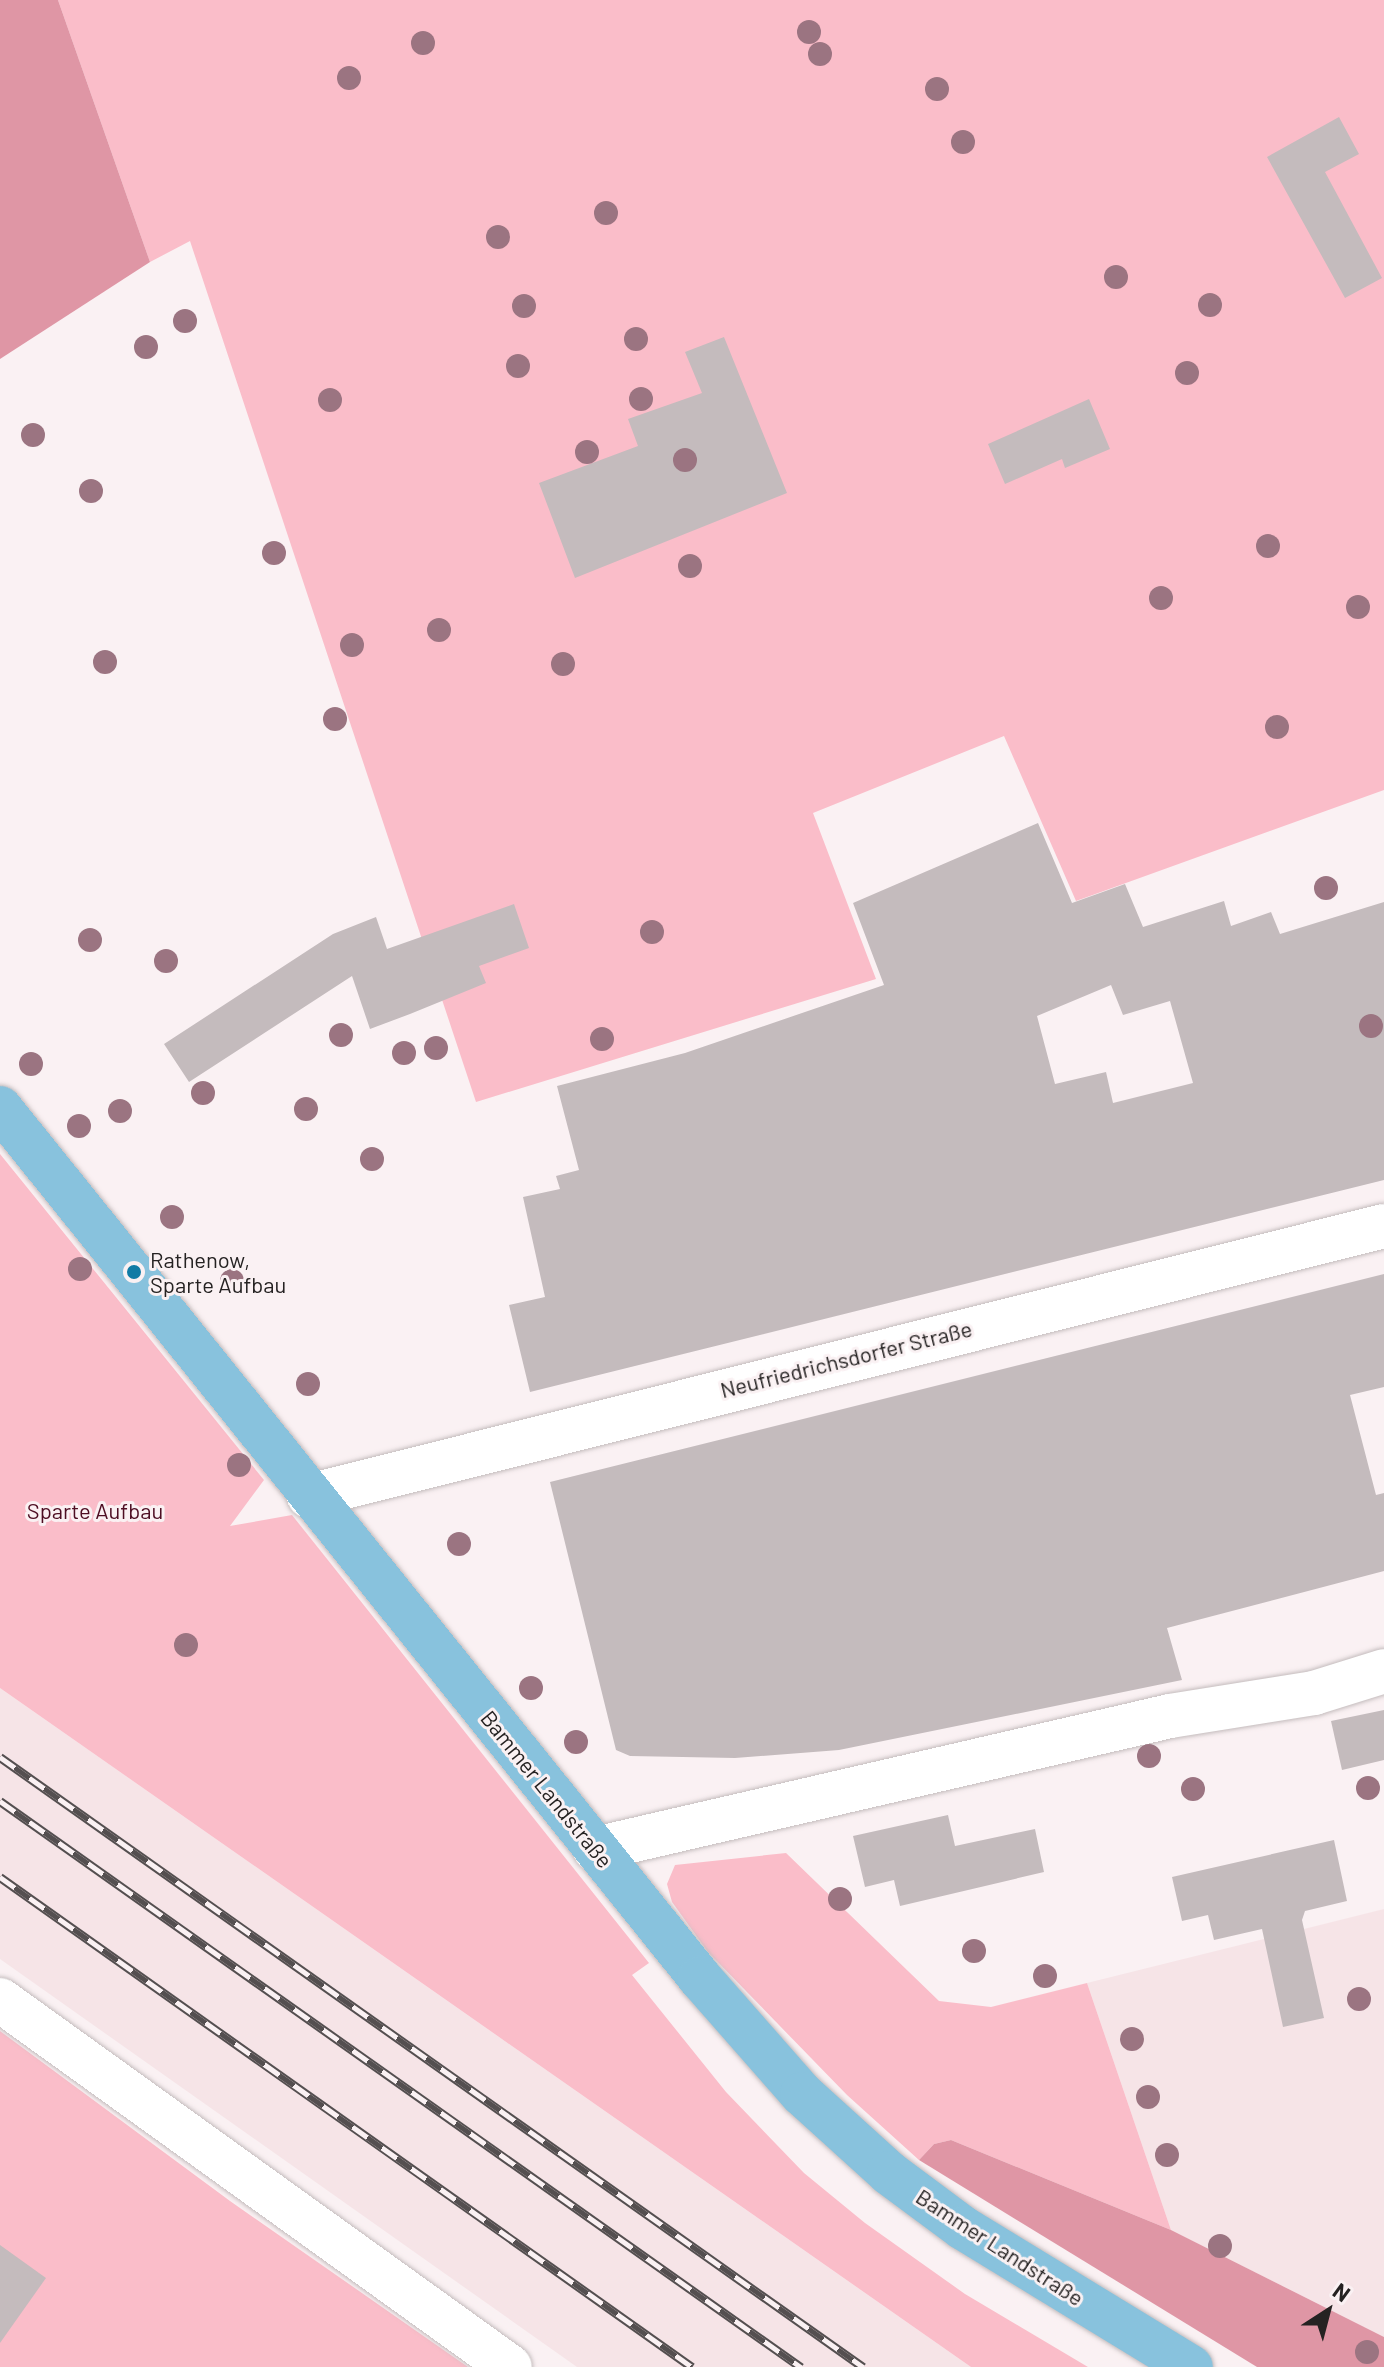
<!DOCTYPE html>
<html>
<head>
<meta charset="utf-8">
<style>
	body { margin:0 }
	#map { position:relative; width:1384px; height:2367px; overflow:hidden; background:#faf1f3; font-family:Barlow,sans-serif }
	div>[style] { position:absolute }
	.built>* { inset:0; background:#f6e4e7 }
	.green>* { inset:0; background:#fabdc9 }
	.forest>* { inset:0; background:#df96a5 }
	.building>* { inset:0; background:#c4bbbd }
	.roads { filter:drop-shadow(0 0 2px #c4bcbd) drop-shadow(0 0 2px #c4bcbd) }
	.minor>* { height:44px; margin:-22px; padding:0 22px; transform-origin:22px; border-radius:22px; background:#fff }
	.major>* { height:44px; margin:-22px; padding:0 22px; transform-origin:22px; border-radius:22px; background:#88c2dd }
	.rail>* { height:9px; margin-top:-4.5px; transform-origin:0; background:repeating-linear-gradient(90deg,#faf1f3 0 18px,#544f50 0 36px); box-sizing:border-box; border-block:2px solid #544f50 }
	.trees>* { width:24px; height:24px; margin:-12px; border-radius:50%; background:#9b7481 }
	.dots>* { width:22px; height:22px; translate:-50% -50%; box-sizing:border-box; border:4px solid #faf1f3; border-radius:50% }
	span { translate:-50% -50%; white-space:nowrap; text-align:center; line-height:1.15; -webkit-text-stroke:6px #faf1f3; paint-order:stroke }
	.poi-label { font-size:22px; color:#252222 }
	.left { translate:0 -50%; text-align:left }
	.street-label { font-size:22px; color:#252222 }
	.park-label { font-size:22px; color:#4e0e23 }
	.north { position:absolute; left:1288px; top:2271px; width:80px; height:80px; -webkit-text-stroke:6px #faf1f3; paint-order:stroke; rotate:36deg; font-size:22px; font-weight:700; line-height:32px; text-align:center; color:#252222 }
	.north::after { content:''; display:block; margin:auto; width:28px; height:36px; background:#252222; clip-path:polygon(50% 0,100% 100%,50% 72%,0 100%) }
</style>
</head>
<body>
<div id="map">
	<div class="built">
		<i style="clip-path:polygon(0 1688px,971px 2367px,577px 2367px,0 1959px)"></i>
		<i style="clip-path:polygon(1384px 1909px,1384px 2337px,1171px 2230px,1087px 1983px)"></i>
	</div>
	<div class="green">
		<i style="clip-path:polygon(58px 0,1384px 0,1384px 790px,1076px 901px,1004px 736px,813px 813px,876px 979px,476px 1102px,190px 241px,150px 262px)"></i>
		<i style="clip-path:polygon(0 1154px,264px 1480px,230px 1526px,292px 1515px,649px 1963px,632px 1975px,726px 2092px,804px 2173px,865px 2223px,965px 2294px,1088px 2367px,971px 2367px,0 1688px)"></i>
		<i style="clip-path:polygon(786px 1853px,939px 2001px,991px 2007px,1087px 1983px,1171px 2230px,951px 2140px,934px 2144px,919px 2160px,847px 2095px,708px 1952px,672px 1902px,667px 1884px,675px 1865px)"></i>
		<i style="clip-path:polygon(0 2031px,230px 2201px,468px 2367px,0 2367px)"></i>
	</div>
	<div class="forest">
		<i style="clip-path:polygon(0 0,58px 0,150px 262px,0 359px)"></i>
		<i style="clip-path:polygon(951px 2140px,1171px 2230px,1384px 2337px,1384px 2367px,1257px 2367px,919px 2160px,934px 2144px)"></i>
	</div>
	<div class="building">
		<i style="clip-path:polygon(1339px 117px,1359px 154px,1325px 172px,1382px 278px,1345px 298px,1267px 157px)"></i>
		<i style="clip-path:polygon(724px 337px,787px 493px,575px 578px,539px 483px,638px 446px,628px 419px,702px 393px,685px 352px)"></i>
		<i style="clip-path:polygon(1089px 399px,1110px 449px,1065px 468px,1062px 459px,1005px 484px,988px 444px)"></i>
		<i style="clip-path:polygon(evenodd,1038px 823px,1072px 903px,1125px 884px,1143px 927px,1224px 901px,1231px 926px,1271px 912px,1280px 934px,1384px 902px,1384px 1180px,530px 1392px,509px 1305px,545px 1297px,523px 1197px,560px 1189px,556px 1176px,579px 1170px,557px 1086px,685px 1053px,884px 985px,853px 903px,1038px 823px,1111px 985px,1123px 1015px,1170px 1001px,1193px 1083px,1113px 1103px,1106px 1072px,1055px 1084px,1037px 1016px,1111px 985px)"></i>
		<i style="clip-path:polygon(514px 904px,529px 948px,479px 966px,486px 983px,410px 1014px,370px 1029px,352px 976px,189px 1082px,164px 1044px,333px 934px,376px 917px,387px 949px)"></i>
		<i style="clip-path:polygon(1384px 1274px,1384px 1387px,1350px 1395px,1376px 1495px,1384px 1493px,1384px 1571px,1167px 1628px,1182px 1680px,839px 1750px,735px 1758px,630px 1756px,616px 1750px,550px 1482px)"></i>
		<i style="clip-path:polygon(1384px 1710px,1384px 1760px,1342px 1770px,1331px 1721px)"></i>
		<i style="clip-path:polygon(948px 1815px,955px 1846px,1035px 1829px,1044px 1872px,900px 1906px,894px 1880px,865px 1887px,853px 1836px)"></i>
		<i style="clip-path:polygon(1334px 1840px,1347px 1901px,1305px 1911px,1302px 1920px,1324px 2018px,1283px 2027px,1262px 1929px,1214px 1940px,1208px 1915px,1182px 1921px,1172px 1877px)"></i>
		<i style="clip-path:polygon(0 2245px,46px 2278px,0 2343px)"></i>
	</div>
	<div class="roads">
		<div class="minor">
			<i style="left:309px;top:1496px;width:1108px;rotate:-14.1deg"></i>
			<i style="left:595px;top:1849px;width:590px;rotate:-13.02deg"></i>
			<i style="left:1170px;top:1716px;width:146px;rotate:-9.1deg"></i>
			<i style="left:1314px;top:1693px;width:73px;rotate:-17.4deg"></i>
			<i style="left:0;top:2000px;width:628px;rotate:35.74deg"></i>
		</div>
		<div class="major">
			<i style="left:0;top:1108px;width:1117px;rotate:51.18deg"></i>
			<i style="left:700px;top:1978px;width:154px;rotate:48.7deg"></i>
			<i style="left:802px;top:2094px;width:118px;rotate:42.2deg"></i>
			<i style="left:889px;top:2173px;width:92px;rotate:36.6deg"></i>
			<i style="left:963px;top:2228px;width:267px;rotate:31.4deg"></i>
		</div>
	</div>
	<div class="rail">
		<i style="left:0;top:1757px;width:1057px;rotate:35.25deg"></i>
		<i style="left:0;top:1801px;width:981px;rotate:35.25deg"></i>
		<i style="left:0;top:1877px;width:848px;rotate:35.3deg"></i>
	</div>
	<div class="trees">
		<i style="left:809px;top:32px"></i>
		<i style="left:423px;top:43px"></i>
		<i style="left:820px;top:54px"></i>
		<i style="left:349px;top:78px"></i>
		<i style="left:937px;top:89px"></i>
		<i style="left:963px;top:142px"></i>
		<i style="left:606px;top:213px"></i>
		<i style="left:498px;top:237px"></i>
		<i style="left:1116px;top:277px"></i>
		<i style="left:1210px;top:305px"></i>
		<i style="left:524px;top:306px"></i>
		<i style="left:185px;top:321px"></i>
		<i style="left:636px;top:339px"></i>
		<i style="left:146px;top:347px"></i>
		<i style="left:518px;top:366px"></i>
		<i style="left:1187px;top:373px"></i>
		<i style="left:641px;top:399px"></i>
		<i style="left:330px;top:400px"></i>
		<i style="left:33px;top:435px"></i>
		<i style="left:587px;top:452px"></i>
		<i style="left:685px;top:460px"></i>
		<i style="left:91px;top:491px"></i>
		<i style="left:1268px;top:546px"></i>
		<i style="left:274px;top:553px"></i>
		<i style="left:690px;top:566px"></i>
		<i style="left:1161px;top:598px"></i>
		<i style="left:1358px;top:607px"></i>
		<i style="left:439px;top:630px"></i>
		<i style="left:352px;top:645px"></i>
		<i style="left:105px;top:662px"></i>
		<i style="left:563px;top:664px"></i>
		<i style="left:335px;top:719px"></i>
		<i style="left:1277px;top:727px"></i>
		<i style="left:1326px;top:888px"></i>
		<i style="left:652px;top:932px"></i>
		<i style="left:90px;top:940px"></i>
		<i style="left:166px;top:961px"></i>
		<i style="left:1371px;top:1026px"></i>
		<i style="left:341px;top:1035px"></i>
		<i style="left:602px;top:1039px"></i>
		<i style="left:436px;top:1048px"></i>
		<i style="left:404px;top:1053px"></i>
		<i style="left:31px;top:1064px"></i>
		<i style="left:203px;top:1093px"></i>
		<i style="left:306px;top:1109px"></i>
		<i style="left:120px;top:1111px"></i>
		<i style="left:79px;top:1126px"></i>
		<i style="left:372px;top:1159px"></i>
		<i style="left:172px;top:1217px"></i>
		<i style="left:80px;top:1269px"></i>
		<i style="left:232px;top:1281px"></i>
		<i style="left:308px;top:1384px"></i>
		<i style="left:239px;top:1465px"></i>
		<i style="left:459px;top:1544px"></i>
		<i style="left:186px;top:1645px"></i>
		<i style="left:531px;top:1688px"></i>
		<i style="left:576px;top:1742px"></i>
		<i style="left:1149px;top:1756px"></i>
		<i style="left:1368px;top:1788px"></i>
		<i style="left:1193px;top:1789px"></i>
		<i style="left:840px;top:1899px"></i>
		<i style="left:974px;top:1951px"></i>
		<i style="left:1045px;top:1976px"></i>
		<i style="left:1359px;top:1999px"></i>
		<i style="left:1132px;top:2039px"></i>
		<i style="left:1148px;top:2097px"></i>
		<i style="left:1167px;top:2155px"></i>
		<i style="left:1220px;top:2246px"></i>
		<i style="left:1367px;top:2352px"></i>
	</div>
	<div class="dots">
		<i style="left:134px;top:1272px;background:#117ba5"></i>
	</div>
	<div class="poi-label">
		<span class="left" style="left:150px;top:1272px">Rathenow,<br>Sparte Aufbau</span>
	</div>
	<div class="street-label">
		<span style="left:846px;top:1359px;rotate:-14deg">Neufriedrichsdorfer Straße</span>
		<span style="left:547px;top:1789px;rotate:51deg">Bammer Landstraße</span>
		<span style="left:1000px;top:2247px;rotate:33deg">Bammer Landstraße</span>
	</div>
	<div class="park-label">
		<span style="left:95px;top:1511px">Sparte Aufbau</span>
	</div>
	<div class="north">N</div>
</div>
</body>
</html>
